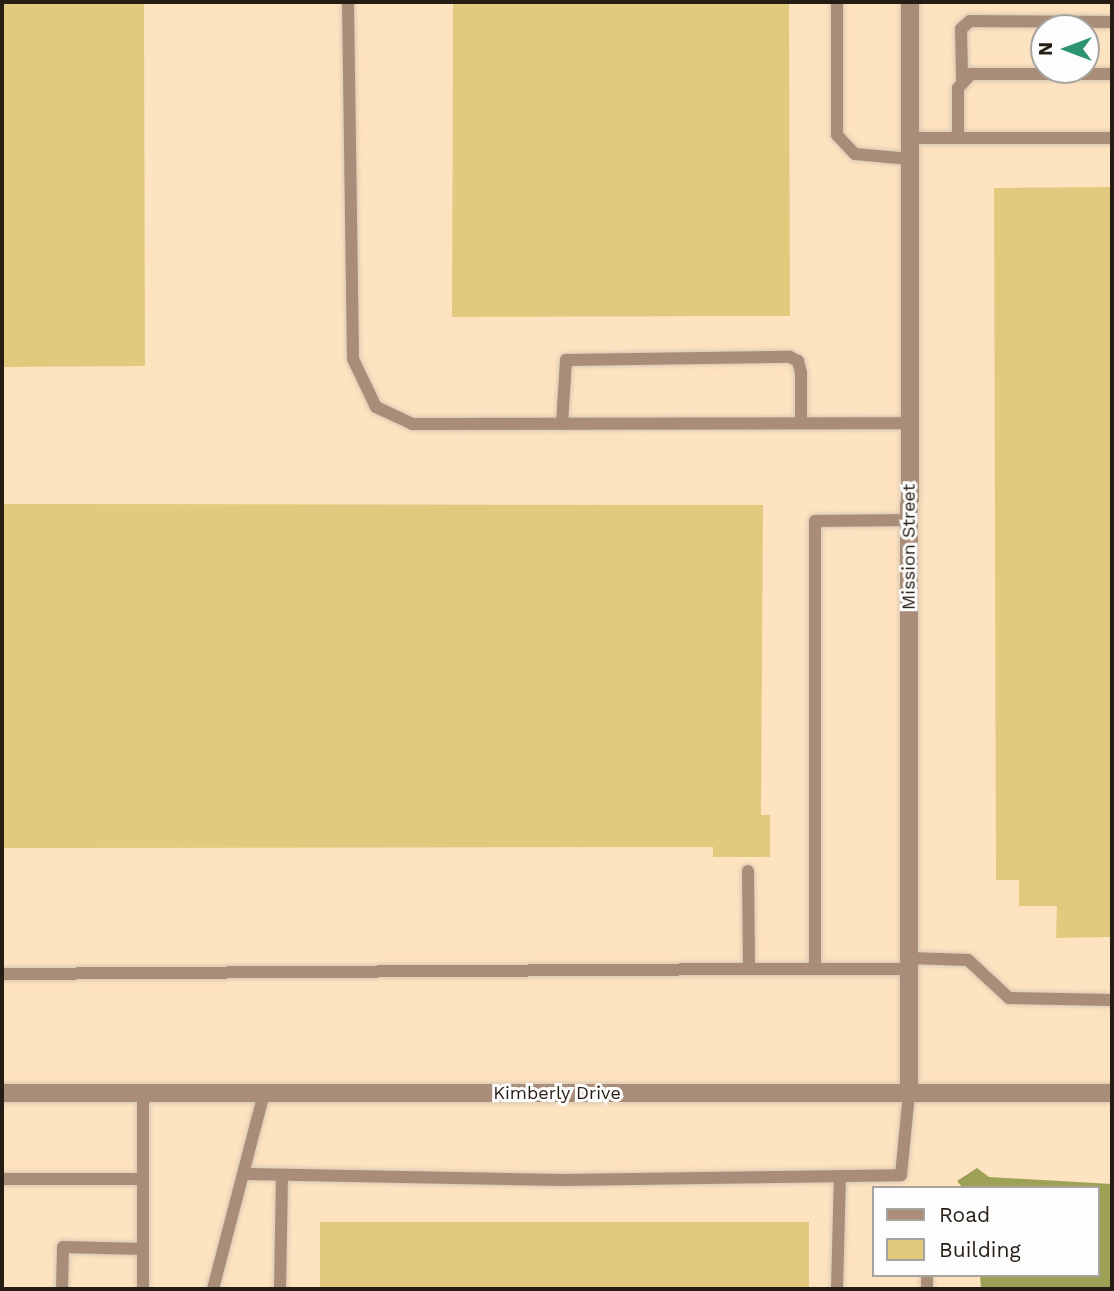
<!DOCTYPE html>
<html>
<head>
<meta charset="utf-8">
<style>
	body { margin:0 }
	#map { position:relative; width:1114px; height:1291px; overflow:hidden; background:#feedd6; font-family:"Work Sans",sans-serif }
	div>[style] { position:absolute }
	.built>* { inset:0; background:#fee3c0 }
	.water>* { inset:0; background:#9da155 }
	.building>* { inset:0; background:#e1ca7d }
	.roads { filter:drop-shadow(0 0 2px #d7c8b3) drop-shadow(0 0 2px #d7c8b3) }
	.lane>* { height:12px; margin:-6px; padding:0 6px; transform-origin:6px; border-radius:6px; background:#aa8d79 }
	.street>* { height:18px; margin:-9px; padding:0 9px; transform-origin:9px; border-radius:9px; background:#aa8d79 }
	span { translate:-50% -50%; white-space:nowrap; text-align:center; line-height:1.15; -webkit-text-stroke:6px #fdfdfd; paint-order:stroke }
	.street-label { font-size:18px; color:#251d13 }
	.frame { position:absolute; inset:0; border:4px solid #251d13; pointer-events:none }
	.legend { position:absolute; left:872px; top:1186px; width:228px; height:91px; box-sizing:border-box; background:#fdfdfd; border:2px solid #a7a39f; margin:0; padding:9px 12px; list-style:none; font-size:21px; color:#251d13 }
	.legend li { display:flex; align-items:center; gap:14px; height:35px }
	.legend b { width:35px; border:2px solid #a7a39f }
	.north { position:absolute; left:1030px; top:14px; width:70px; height:70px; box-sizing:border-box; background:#fdfdfd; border:2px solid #a7a39f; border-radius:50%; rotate:270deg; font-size:19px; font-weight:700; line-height:28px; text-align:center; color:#251d13 }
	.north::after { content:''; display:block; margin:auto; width:24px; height:32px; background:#2d9370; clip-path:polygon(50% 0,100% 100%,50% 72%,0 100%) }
</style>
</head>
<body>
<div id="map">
	<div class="built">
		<i style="clip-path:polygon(evenodd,2px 2px,1112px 2px,1112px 1289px,2px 1289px,2px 2px,1044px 28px,1086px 28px,1086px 70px,1044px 70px,1044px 28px,2px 2px,874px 1188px,1098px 1188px,1098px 1275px,874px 1275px,874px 1188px)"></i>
	</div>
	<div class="water">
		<i style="clip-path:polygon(977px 1168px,989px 1177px,1112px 1184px,1112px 1289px,981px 1289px,980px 1275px,1098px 1275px,1098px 1188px,963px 1188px,957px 1181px)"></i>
	</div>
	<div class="building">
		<i style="clip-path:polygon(2px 2px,144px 2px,145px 366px,2px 367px)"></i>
		<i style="clip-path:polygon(453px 2px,789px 2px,790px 316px,452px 317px)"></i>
		<i style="clip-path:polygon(1112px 187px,1112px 937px,1056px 938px,1057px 906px,1019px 906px,1019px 880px,996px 880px,994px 188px)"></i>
		<i style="clip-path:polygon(2px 504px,763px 505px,761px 815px,770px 815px,770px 857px,713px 857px,713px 847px,2px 848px)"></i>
		<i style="clip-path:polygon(320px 1222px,809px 1222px,809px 1289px,320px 1289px)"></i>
	</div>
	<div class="roads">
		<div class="lane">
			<i style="left:348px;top:2px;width:357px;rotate:89.2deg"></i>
			<i style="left:353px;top:359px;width:53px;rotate:64.4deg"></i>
			<i style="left:376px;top:407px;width:40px;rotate:25deg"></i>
			<i style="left:412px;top:424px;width:498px;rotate:-0.1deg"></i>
			<i style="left:837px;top:2px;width:133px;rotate:90deg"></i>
			<i style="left:837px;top:135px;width:26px;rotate:47deg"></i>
			<i style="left:855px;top:154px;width:55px;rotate:5.2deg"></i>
			<i style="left:962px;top:79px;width:50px;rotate:-91.1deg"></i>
			<i style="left:961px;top:29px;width:12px;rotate:-42deg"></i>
			<i style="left:970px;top:21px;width:142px;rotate:0.4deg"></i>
			<i style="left:910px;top:138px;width:202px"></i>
			<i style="left:958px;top:138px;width:50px;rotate:-90deg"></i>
			<i style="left:958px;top:88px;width:19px;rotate:-47deg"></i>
			<i style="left:971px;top:74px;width:141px"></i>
			<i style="left:562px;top:424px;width:64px;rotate:-86.4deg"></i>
			<i style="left:566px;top:360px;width:224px;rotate:-0.8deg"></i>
			<i style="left:790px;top:357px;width:9px;rotate:27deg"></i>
			<i style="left:798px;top:361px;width:12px;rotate:76deg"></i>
			<i style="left:801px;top:373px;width:50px;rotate:90deg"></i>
			<i style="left:909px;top:520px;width:94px;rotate:179.4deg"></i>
			<i style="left:815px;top:521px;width:448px;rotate:90deg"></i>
			<i style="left:815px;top:969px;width:94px"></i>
			<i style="left:748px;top:871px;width:98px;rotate:89.4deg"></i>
			<i style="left:749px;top:969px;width:66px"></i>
			<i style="left:909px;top:958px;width:59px;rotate:1.9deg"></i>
			<i style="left:968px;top:960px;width:56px;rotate:42.8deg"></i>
			<i style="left:1009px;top:998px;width:103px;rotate:1.1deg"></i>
			<i style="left:2px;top:974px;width:747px;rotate:-0.38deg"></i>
			<i style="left:247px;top:1174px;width:316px;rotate:1.1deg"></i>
			<i style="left:563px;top:1180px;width:338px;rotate:-0.8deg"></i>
			<i style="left:901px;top:1175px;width:82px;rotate:-84.4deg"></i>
			<i style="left:2px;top:1179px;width:141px"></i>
			<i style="left:143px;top:1179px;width:86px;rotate:-90deg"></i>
			<i style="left:62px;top:1289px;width:42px;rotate:-88.6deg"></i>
			<i style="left:63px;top:1247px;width:80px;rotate:1.4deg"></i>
			<i style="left:143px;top:1289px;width:110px;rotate:-90deg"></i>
			<i style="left:213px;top:1289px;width:203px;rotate:-75.4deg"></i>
			<i style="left:280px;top:1289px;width:114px;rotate:-89deg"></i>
			<i style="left:837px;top:1289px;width:113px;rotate:-88.5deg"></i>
			<i style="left:927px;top:1289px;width:14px;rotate:-90deg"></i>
		</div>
		<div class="street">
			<i style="left:2px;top:1093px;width:1110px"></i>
			<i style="left:909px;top:1093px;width:1091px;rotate:-89.95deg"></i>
		</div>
	</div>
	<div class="street-label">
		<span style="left:909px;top:547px;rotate:-90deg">Mission Street</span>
		<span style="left:557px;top:1093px">Kimberly Drive</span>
	</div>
	<div class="frame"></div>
	<ul class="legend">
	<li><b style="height:9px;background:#aa8d79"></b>Road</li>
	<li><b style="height:19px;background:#e1ca7d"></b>Building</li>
	</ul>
	<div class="north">N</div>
</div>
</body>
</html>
